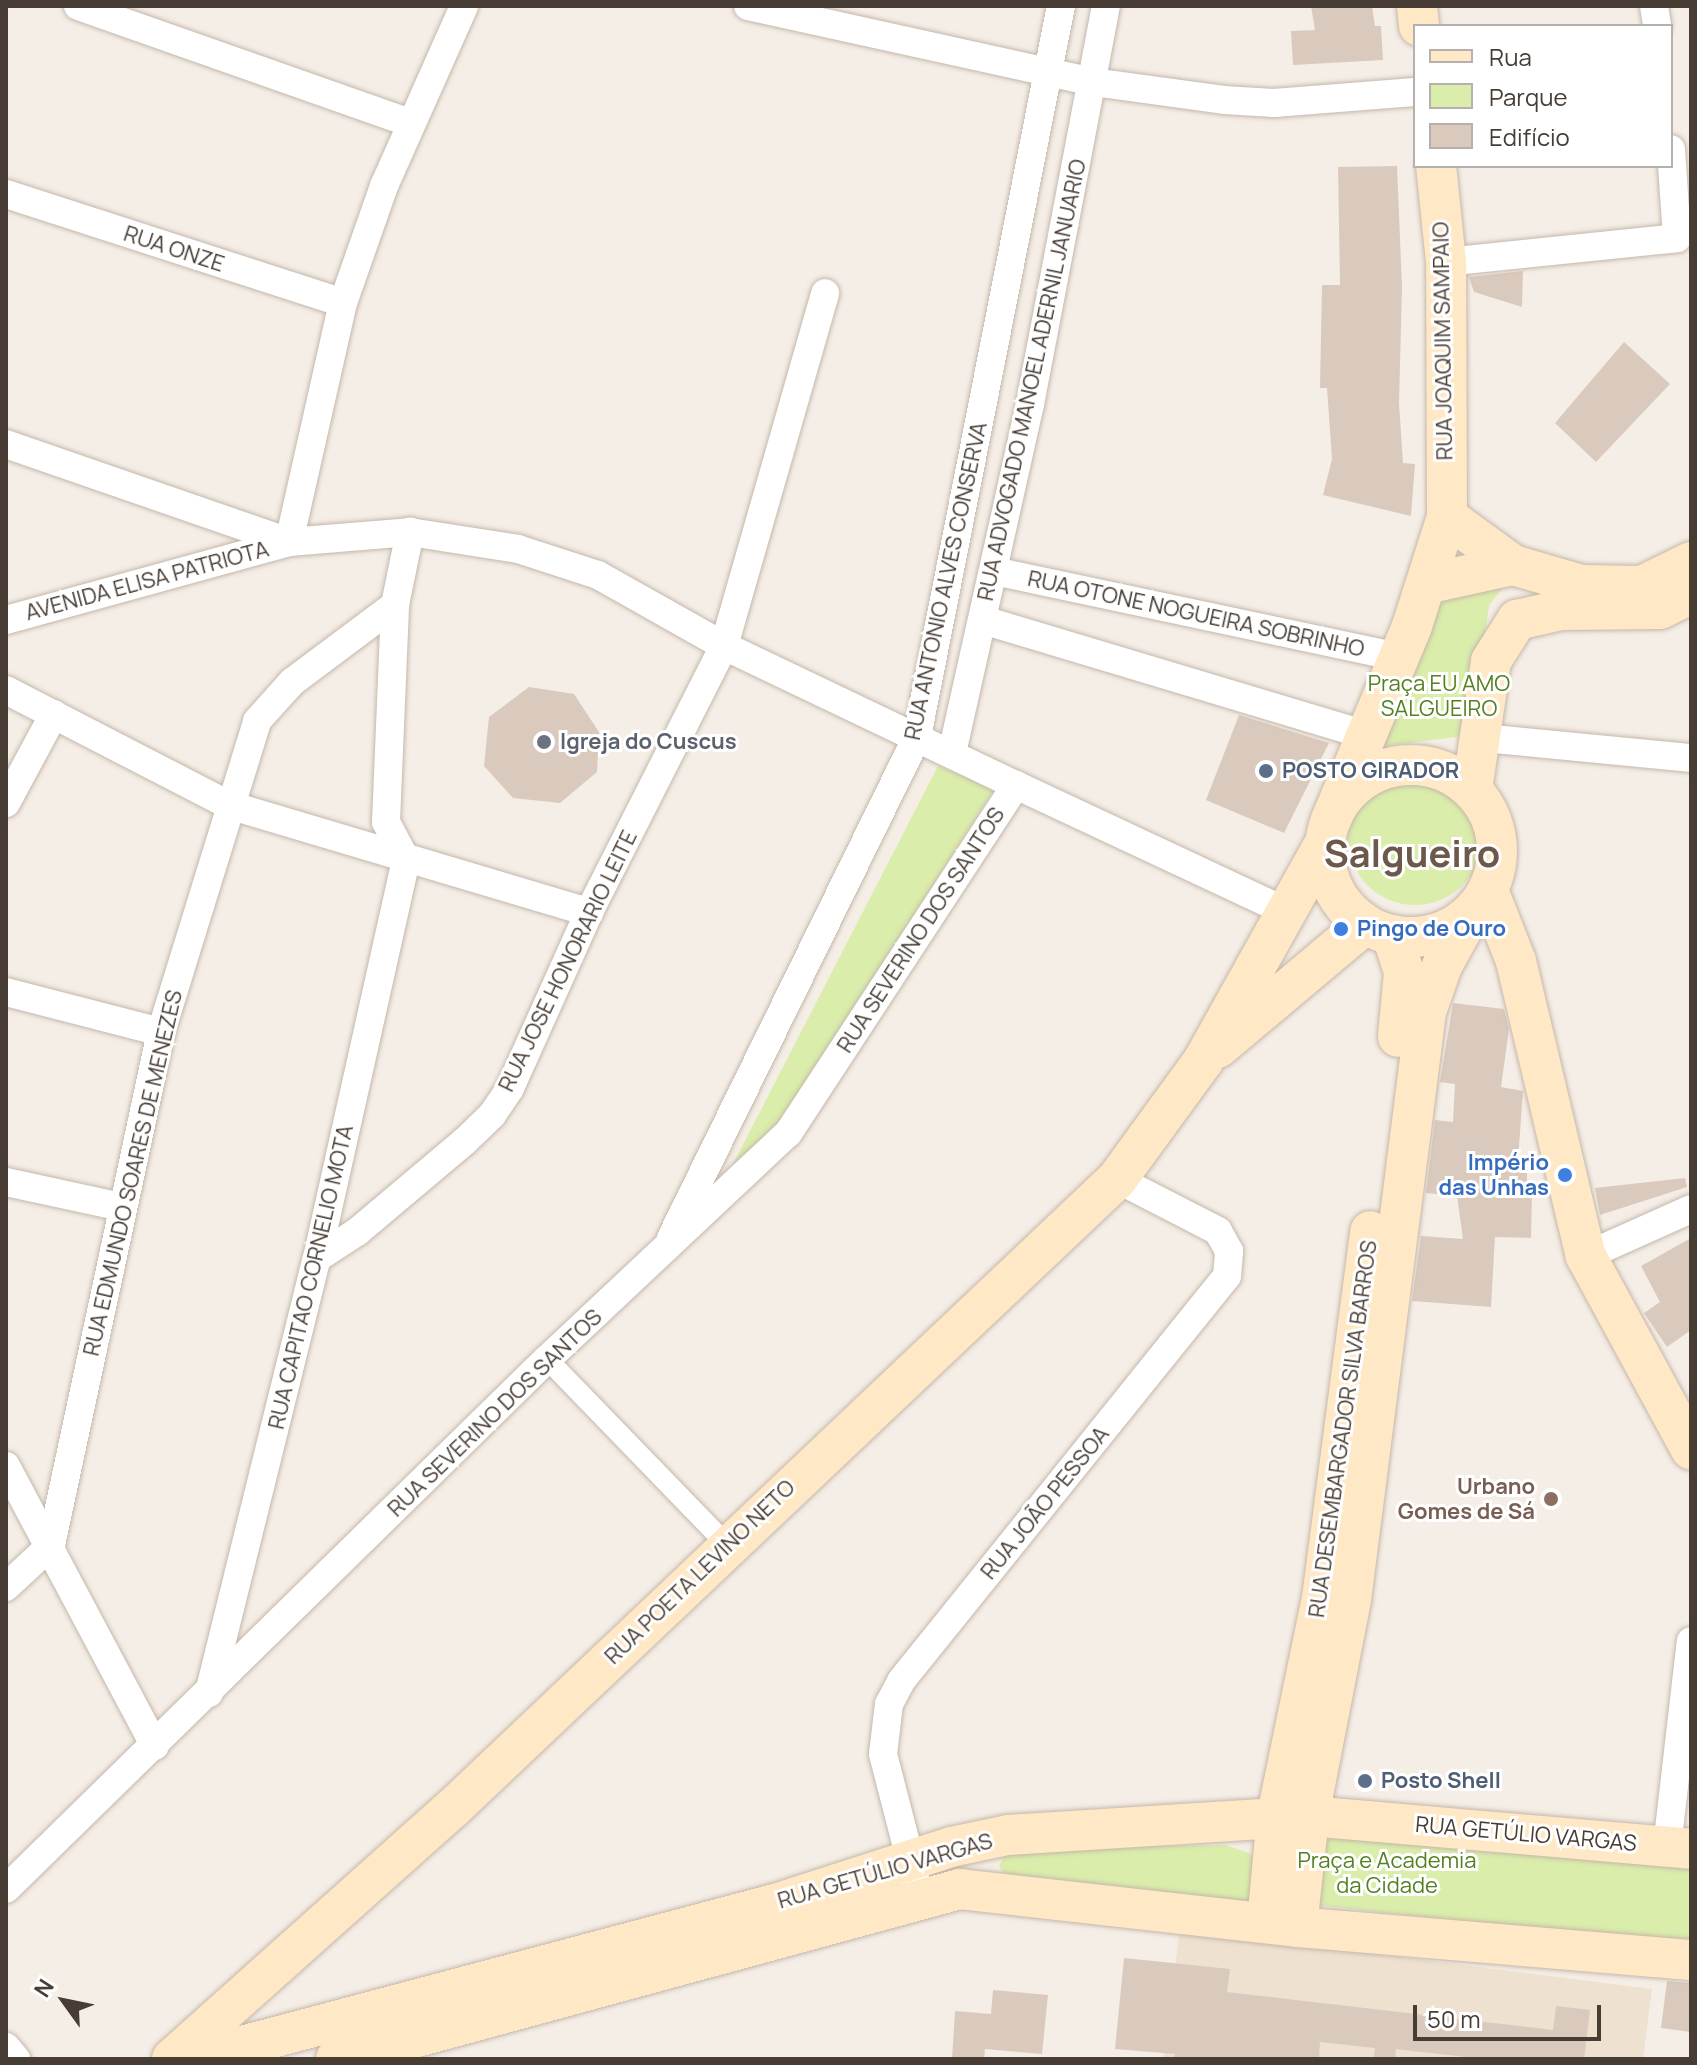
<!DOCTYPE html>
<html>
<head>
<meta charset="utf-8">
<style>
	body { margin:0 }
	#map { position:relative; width:1697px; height:2065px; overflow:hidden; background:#f5eee6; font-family:Manrope,sans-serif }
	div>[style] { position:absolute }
	.education>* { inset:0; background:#efe1cf }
	.green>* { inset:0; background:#daedab }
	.round { border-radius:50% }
	.building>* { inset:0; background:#dacabd }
	.roads { filter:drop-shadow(0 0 2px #c4b7ab) drop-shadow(0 0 2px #c4b7ab) }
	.pedestrian>* { height:20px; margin:-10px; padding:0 10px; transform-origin:10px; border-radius:10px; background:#fff }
	.minor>* { height:28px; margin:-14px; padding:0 14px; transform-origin:14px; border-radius:14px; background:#fff }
	.secondary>* { height:40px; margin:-20px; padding:0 20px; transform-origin:20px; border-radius:20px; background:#ffe8c6 }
	.secondary>.ring { margin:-20px; padding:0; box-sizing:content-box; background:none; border:40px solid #ffe8c6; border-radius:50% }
	.dots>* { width:22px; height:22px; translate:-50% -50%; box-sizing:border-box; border:4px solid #fff; border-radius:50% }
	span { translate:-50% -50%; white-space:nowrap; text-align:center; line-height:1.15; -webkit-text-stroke:6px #fff; paint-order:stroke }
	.street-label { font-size:22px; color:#483d35 }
	.park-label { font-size:22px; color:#558022 }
	.worship-label { font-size:22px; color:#5b616d; font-weight:700 }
	.left { translate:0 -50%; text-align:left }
	.service-label { font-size:22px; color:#4e5e75; font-weight:700 }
	.shop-label { font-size:22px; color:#366cbe; font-weight:700 }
	.right { translate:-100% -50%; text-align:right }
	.education-label { font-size:22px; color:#785e54; font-weight:700 }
	.town-label { font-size:38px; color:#6c594b; font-weight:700 }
	.frame { position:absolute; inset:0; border:8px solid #483d35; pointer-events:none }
	.legend { position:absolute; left:1413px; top:24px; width:260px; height:144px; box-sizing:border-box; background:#fff; border:2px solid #b6b1ae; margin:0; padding:10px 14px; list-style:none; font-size:24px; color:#483d35 }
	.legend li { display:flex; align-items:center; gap:16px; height:40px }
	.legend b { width:40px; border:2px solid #b6b1ae }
	.north { position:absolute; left:24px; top:1961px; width:80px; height:80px; -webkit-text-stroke:6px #fff; paint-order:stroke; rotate:303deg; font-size:22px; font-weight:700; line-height:32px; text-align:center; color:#483d35 }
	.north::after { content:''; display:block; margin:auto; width:28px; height:36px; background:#483d35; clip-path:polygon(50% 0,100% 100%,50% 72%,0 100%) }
	.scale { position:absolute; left:1413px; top:2005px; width:188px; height:36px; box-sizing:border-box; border:4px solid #483d35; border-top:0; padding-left:10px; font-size:24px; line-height:28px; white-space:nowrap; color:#483d35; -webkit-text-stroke:6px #fff; paint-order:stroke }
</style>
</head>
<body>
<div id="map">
	<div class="education">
		<i style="clip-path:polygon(1180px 1929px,1652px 1989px,1643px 2059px,1163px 2059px)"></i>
	</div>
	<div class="green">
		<i style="clip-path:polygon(1507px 583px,1489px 605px,1473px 735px,1375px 747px,1439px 592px)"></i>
		<i style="clip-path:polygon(938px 766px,995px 788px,778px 1128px,733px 1164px)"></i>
		<i class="round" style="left:1348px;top:771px;width:134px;height:134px"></i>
		<i style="clip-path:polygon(1326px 1824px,1691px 1865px,1691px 1947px,1315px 1905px)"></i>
		<i style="clip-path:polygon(1225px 1845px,1249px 1853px,1262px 1869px,1258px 1892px,1242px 1905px,1007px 1880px,999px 1866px,1007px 1850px,1025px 1848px)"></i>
	</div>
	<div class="building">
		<i style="clip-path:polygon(1311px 6px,1372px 6px,1375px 26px,1381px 26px,1383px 60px,1293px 65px,1291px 31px,1315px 30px)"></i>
		<i style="clip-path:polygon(1397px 166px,1402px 287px,1399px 403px,1403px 463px,1415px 464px,1411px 516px,1323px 495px,1332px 459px,1327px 388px,1320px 388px,1322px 285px,1340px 285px,1338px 167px)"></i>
		<i style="clip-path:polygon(1523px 271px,1522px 307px,1474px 292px,1469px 277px)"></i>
		<i style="clip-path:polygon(1624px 342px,1670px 384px,1596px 462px,1555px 423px)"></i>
		<i style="clip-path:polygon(529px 687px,574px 694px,599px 732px,597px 772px,560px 803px,513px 798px,484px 766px,489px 717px)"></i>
		<i style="clip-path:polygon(1239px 715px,1329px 743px,1284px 833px,1206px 800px)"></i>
		<i style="clip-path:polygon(1453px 1003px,1504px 1009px,1509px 1029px,1501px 1087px,1523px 1091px,1518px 1160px,1527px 1159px,1527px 1191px,1532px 1191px,1531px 1238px,1495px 1237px,1491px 1307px,1412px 1301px,1421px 1236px,1463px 1239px,1457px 1196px,1426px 1193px,1435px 1120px,1453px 1122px,1455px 1084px,1440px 1082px)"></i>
		<i style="clip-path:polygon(1685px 1178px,1687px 1187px,1600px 1215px,1595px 1188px)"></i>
		<i style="clip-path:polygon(1691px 1238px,1691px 1330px,1667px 1347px,1644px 1313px,1660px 1302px,1641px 1266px)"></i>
		<i style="clip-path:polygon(1124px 1958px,1230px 1969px,1227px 1992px,1553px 2030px,1556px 2006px,1590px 2010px,1584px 2059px,1483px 2059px,1396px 2049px,1395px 2059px,1374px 2059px,1375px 2048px,1320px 2042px,1319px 2059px,1174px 2059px,1175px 2054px,1115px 2049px)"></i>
		<i style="clip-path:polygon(1667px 1981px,1691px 1983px,1691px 2032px,1661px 2028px)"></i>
		<i style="clip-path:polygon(993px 1990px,1048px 1995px,1042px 2054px,985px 2049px,984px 2059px,952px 2059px,955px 2011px,991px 2014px)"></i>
	</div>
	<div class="roads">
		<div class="pedestrian">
			<i style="left:547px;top:1359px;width:259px;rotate:45.9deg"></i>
		</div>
		<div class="minor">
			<i style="left:78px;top:6px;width:353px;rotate:19.4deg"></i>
			<i style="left:748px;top:6px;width:353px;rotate:12.4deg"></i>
			<i style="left:1093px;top:82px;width:132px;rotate:7.8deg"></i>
			<i style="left:1224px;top:100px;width:50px;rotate:3.4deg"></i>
			<i style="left:1274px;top:103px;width:141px;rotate:-4.5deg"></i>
			<i style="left:1654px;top:6px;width:20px;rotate:81deg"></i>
			<i style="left:6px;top:194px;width:354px;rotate:17.9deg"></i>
			<i style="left:1446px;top:262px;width:232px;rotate:-5.9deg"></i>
			<i style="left:1677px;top:238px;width:89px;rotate:-93.9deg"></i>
			<i style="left:6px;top:444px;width:299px;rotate:19.1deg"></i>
			<i style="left:289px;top:542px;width:245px;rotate:-77.3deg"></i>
			<i style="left:343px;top:303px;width:124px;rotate:-70.7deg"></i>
			<i style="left:384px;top:186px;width:197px;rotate:-66deg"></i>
			<i style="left:994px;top:571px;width:414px;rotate:12deg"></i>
			<i style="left:6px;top:620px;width:294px;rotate:-15.4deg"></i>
			<i style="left:289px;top:542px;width:121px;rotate:-4.7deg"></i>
			<i style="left:410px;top:532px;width:109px;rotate:8.9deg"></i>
			<i style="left:518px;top:549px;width:84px;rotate:18deg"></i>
			<i style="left:598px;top:575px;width:145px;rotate:29.4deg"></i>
			<i style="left:724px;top:646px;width:323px;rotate:25.5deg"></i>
			<i style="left:1016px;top:785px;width:416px;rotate:123.2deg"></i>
			<i style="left:788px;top:1133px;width:330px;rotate:136.8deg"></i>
			<i style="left:547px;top:1359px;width:757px;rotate:135.59deg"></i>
			<i style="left:983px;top:620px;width:400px;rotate:16.7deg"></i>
			<i style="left:6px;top:690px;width:251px;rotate:27.3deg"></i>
			<i style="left:229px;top:805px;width:376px;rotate:16.6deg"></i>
			<i style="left:1483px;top:738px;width:209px;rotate:5.5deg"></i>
			<i style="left:952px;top:753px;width:358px;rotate:-77.4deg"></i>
			<i style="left:1030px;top:404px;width:405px;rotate:-79.2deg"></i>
			<i style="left:1016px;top:785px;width:297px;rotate:25.1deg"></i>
			<i style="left:6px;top:803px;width:101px;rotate:-61.7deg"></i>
			<i style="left:6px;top:992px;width:160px;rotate:14.5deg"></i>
			<i style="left:6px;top:1182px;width:119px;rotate:12.2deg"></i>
			<i style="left:671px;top:1238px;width:558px;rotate:-63.85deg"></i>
			<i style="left:917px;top:737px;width:745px;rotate:-78.86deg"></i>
			<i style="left:1586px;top:1256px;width:115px;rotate:-24.1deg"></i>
			<i style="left:317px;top:1258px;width:48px;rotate:-33deg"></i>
			<i style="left:357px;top:1232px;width:140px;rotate:-40.1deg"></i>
			<i style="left:464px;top:1142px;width:39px;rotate:-44deg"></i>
			<i style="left:492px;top:1115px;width:32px;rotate:-56deg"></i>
			<i style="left:510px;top:1088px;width:193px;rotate:-65.8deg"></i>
			<i style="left:589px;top:912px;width:298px;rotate:-63.1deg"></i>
			<i style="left:724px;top:646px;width:367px;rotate:-74deg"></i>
			<i style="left:6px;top:1466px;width:317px;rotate:62deg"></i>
			<i style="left:51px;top:1545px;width:525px;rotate:-77.9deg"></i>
			<i style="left:161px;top:1032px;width:325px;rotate:-72.8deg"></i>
			<i style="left:257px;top:721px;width:52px;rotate:-48.1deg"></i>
			<i style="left:292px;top:682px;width:129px;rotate:-36.8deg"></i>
			<i style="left:6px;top:1587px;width:62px;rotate:-43deg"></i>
			<i style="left:209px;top:1693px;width:448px;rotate:-76.1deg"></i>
			<i style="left:317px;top:1258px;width:408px;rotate:-77.4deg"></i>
			<i style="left:406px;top:860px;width:43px;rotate:-117.8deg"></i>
			<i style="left:386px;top:822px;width:217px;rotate:-87.6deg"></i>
			<i style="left:395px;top:605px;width:75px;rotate:-78.4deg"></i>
			<i style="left:1667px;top:1847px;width:207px;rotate:-83.4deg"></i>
			<i style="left:915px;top:1878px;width:128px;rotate:-104.5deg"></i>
			<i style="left:883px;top:1754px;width:50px;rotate:-83.2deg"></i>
			<i style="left:889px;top:1704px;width:26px;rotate:-62deg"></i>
			<i style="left:901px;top:1681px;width:520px;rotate:-51.17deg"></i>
			<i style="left:1227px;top:1276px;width:25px;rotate:-85deg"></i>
			<i style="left:1229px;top:1251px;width:23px;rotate:-119deg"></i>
			<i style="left:1218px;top:1231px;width:114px;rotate:-152.8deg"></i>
			<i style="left:6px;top:2047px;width:16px;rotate:50deg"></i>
		</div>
		<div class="secondary">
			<i style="left:1417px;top:6px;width:20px;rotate:84deg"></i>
			<i style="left:1447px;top:517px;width:82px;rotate:36deg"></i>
			<i style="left:1513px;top:565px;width:72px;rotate:16.2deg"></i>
			<i style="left:1582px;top:585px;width:60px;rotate:1deg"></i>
			<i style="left:1642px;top:586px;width:55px;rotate:-26.1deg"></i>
			<i style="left:1426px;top:584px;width:89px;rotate:-12.3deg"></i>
			<i class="ring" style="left:1325px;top:765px;width:132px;height:132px"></i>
			<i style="left:1472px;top:790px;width:130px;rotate:-81.6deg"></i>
			<i style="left:1491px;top:661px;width:49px;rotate:-57.6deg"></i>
			<i style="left:1517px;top:620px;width:45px;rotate:-12.8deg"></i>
			<i style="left:1561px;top:610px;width:99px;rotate:-0.6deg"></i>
			<i style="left:1660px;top:609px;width:34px;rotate:-26deg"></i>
			<i style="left:1331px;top:820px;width:210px;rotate:-67.3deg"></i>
			<i style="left:1412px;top:626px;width:114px;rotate:-72.2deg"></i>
			<i style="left:1447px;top:517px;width:255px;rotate:-90.2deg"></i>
			<i style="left:1446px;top:262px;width:97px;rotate:-95.9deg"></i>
			<i style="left:1488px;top:890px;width:76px;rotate:68.5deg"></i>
			<i style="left:1516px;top:961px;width:303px;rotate:76.7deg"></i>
			<i style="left:1586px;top:1256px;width:220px;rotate:61.5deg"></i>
			<i style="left:1392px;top:935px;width:39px;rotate:72deg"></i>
			<i style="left:1404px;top:972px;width:65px;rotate:95.3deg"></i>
			<i style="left:1218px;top:1048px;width:192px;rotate:-40.1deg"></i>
			<i style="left:1267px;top:1923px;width:108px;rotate:-84.7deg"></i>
			<i style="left:1277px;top:1815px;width:222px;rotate:-78.3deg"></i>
			<i style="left:1322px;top:1598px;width:370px;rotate:-82.5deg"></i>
			<i style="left:1297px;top:1927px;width:112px;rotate:-83.8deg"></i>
			<i style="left:1309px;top:1816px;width:220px;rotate:-79deg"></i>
			<i style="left:1351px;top:1600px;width:593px;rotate:-82.73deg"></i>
			<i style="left:1426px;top:1012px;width:49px;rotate:-70.8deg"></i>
			<i style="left:1442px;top:966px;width:60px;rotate:-61.3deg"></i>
			<i style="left:172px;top:2059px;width:377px;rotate:-41.8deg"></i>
			<i style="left:453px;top:1808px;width:915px;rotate:-43.45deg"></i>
			<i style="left:1117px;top:1179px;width:146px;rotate:-53.9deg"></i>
			<i style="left:1203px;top:1061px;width:244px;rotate:-60.8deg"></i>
			<i style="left:193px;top:2059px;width:605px;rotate:-14.93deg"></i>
			<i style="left:778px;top:1903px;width:182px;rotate:-17.9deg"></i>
			<i style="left:951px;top:1847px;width:58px;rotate:-11.9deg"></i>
			<i style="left:1008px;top:1835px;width:302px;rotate:-3.6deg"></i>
			<i style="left:1309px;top:1816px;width:383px;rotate:4.9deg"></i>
			<i style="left:336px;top:2059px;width:647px;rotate:-15.24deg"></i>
			<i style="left:960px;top:1889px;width:339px;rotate:6.4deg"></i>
			<i style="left:1297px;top:1927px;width:395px;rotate:4.8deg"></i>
		</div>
	</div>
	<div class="dots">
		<i style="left:544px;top:742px;background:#6b7280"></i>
		<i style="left:1266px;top:771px;background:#5c6f8a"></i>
		<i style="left:1341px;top:929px;background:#3f7fe0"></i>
		<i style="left:1565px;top:1175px;background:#3f7fe0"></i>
		<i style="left:1551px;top:1499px;background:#8d6e63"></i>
		<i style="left:1365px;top:1781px;background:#5c6f8a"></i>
	</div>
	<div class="street-label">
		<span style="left:174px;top:249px;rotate:18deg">RUA ONZE</span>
		<span style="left:1443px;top:341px;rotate:-91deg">RUA JOAQUIM SAMPAIO</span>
		<span style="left:1032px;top:380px;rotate:-78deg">RUA ADVOGADO MANOEL ADERNIL JANUARIO</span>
		<span style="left:147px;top:581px;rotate:-15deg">AVENIDA ELISA PATRIOTA</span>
		<span style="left:946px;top:581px;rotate:-78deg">RUA ANTONIO ALVES CONSERVA</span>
		<span style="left:1196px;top:614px;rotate:12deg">RUA OTONE NOGUEIRA SOBRINHO</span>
		<span style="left:921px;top:930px;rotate:-57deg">RUA SEVERINO DOS SANTOS</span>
		<span style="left:568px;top:961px;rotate:-64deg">RUA JOSE HONORARIO LEITE</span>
		<span style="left:133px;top:1173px;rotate:-77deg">RUA EDMUNDO SOARES DE MENEZES</span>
		<span style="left:311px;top:1277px;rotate:-77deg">RUA CAPITAO CORNELIO MOTA</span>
		<span style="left:495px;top:1413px;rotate:-44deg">RUA SEVERINO DOS SANTOS</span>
		<span style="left:1343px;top:1429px;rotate:-82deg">RUA DESEMBARGADOR SILVA BARROS</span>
		<span style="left:1045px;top:1503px;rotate:-51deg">RUA JOÃO PESSOA</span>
		<span style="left:700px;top:1572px;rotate:-44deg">RUA POETA LEVINO NETO</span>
		<span style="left:1526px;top:1834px;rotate:5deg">RUA GETÚLIO VARGAS</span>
		<span style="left:885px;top:1871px;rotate:-16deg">RUA GETÚLIO VARGAS</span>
	</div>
	<div class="park-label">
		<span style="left:1439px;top:696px">Praça EU AMO<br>SALGUEIRO</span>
		<span style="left:1387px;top:1873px">Praça e Academia<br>da Cidade</span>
	</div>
	<div class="worship-label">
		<span class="left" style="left:560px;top:742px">Igreja do Cuscus</span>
	</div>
	<div class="service-label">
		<span class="left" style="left:1282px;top:771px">POSTO GIRADOR</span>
		<span class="left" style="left:1381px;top:1781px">Posto Shell</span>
	</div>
	<div class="shop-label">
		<span class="left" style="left:1357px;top:929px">Pingo de Ouro</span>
		<span class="right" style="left:1549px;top:1175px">Império<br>das Unhas</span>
	</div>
	<div class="education-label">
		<span class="right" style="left:1535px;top:1499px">Urbano<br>Gomes de Sá</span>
	</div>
	<div class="town-label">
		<span style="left:1412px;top:853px">Salgueiro</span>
	</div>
	<div class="frame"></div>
	<ul class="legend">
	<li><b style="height:10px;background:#ffe8c6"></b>Rua</li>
	<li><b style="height:22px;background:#daedab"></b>Parque</li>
	<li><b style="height:22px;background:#dacabd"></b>Edifício</li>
	</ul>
	<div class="north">N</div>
	<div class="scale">50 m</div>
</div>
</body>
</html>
